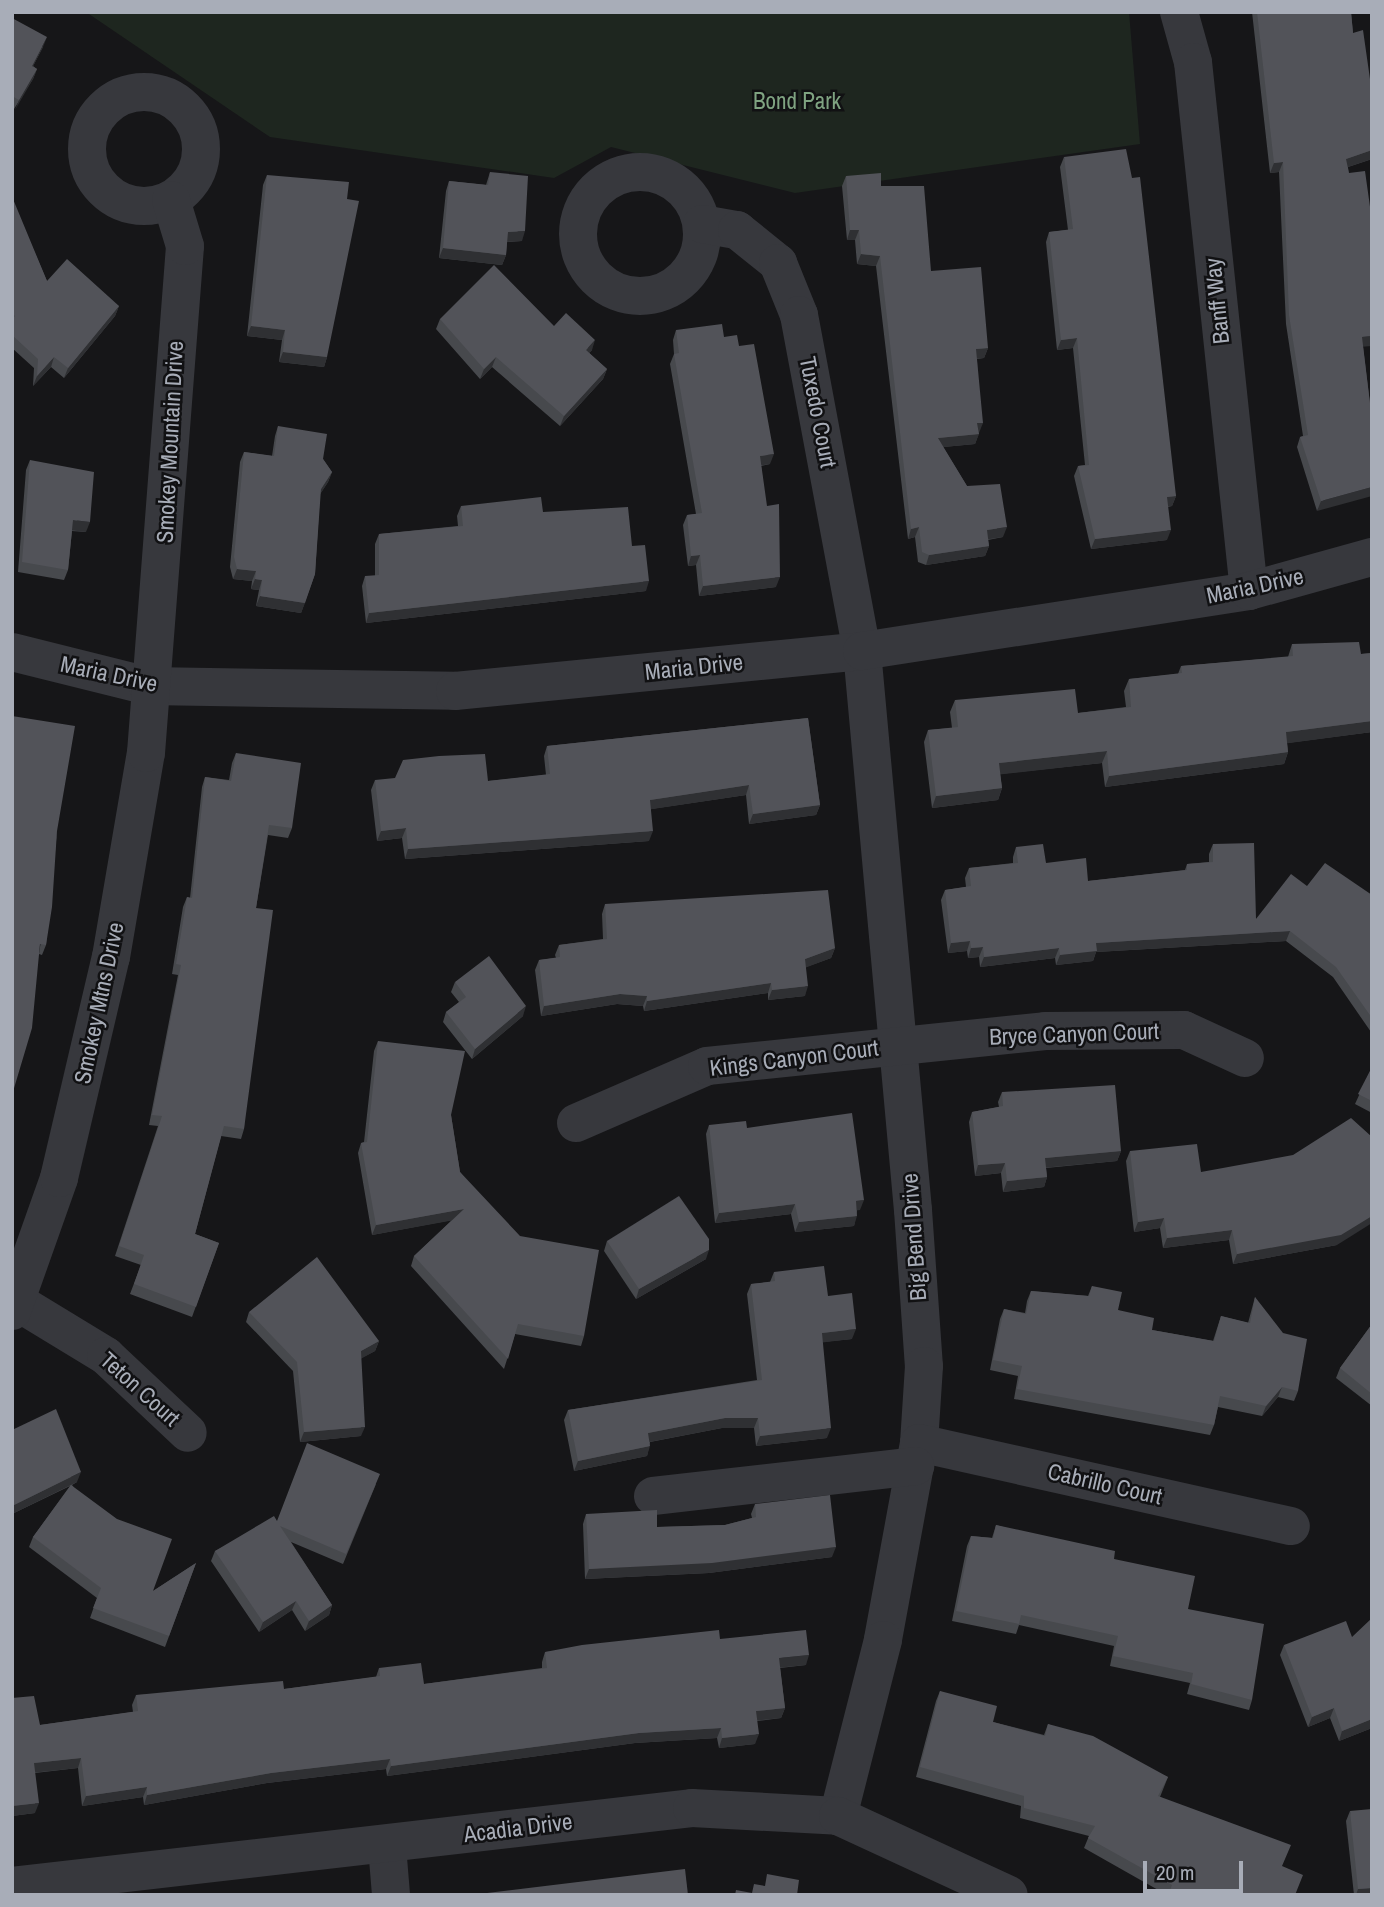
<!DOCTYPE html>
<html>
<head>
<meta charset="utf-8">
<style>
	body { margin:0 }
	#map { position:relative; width:1384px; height:1907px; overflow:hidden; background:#161618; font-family:"Archivo Narrow",sans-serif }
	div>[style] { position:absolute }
	.green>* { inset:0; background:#1e261f }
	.minor>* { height:38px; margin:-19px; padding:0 19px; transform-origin:19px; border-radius:19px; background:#37383d }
	.minor>.ring { margin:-19px; padding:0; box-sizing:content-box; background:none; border:38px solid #37383d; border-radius:50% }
	.wall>* { inset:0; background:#47494d }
	.shaded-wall>* { inset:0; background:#2f3033 }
	.building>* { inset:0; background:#525359 }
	span { translate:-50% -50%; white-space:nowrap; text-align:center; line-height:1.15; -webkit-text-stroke:5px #111113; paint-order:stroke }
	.park-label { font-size:23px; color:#7fa381 }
	.street-label { font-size:23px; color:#a8adb8 }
	.frame { position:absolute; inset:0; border:14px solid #a8adb8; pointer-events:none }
	.scale { position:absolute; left:1143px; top:1861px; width:100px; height:32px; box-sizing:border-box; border:4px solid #a8adb8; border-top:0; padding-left:9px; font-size:21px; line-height:24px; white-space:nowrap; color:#a8adb8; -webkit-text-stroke:5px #111113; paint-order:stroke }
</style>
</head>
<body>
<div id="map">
	<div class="green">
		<i style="clip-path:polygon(86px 12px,1129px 12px,1140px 144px,795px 193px,611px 147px,554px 178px,270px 137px)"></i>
	</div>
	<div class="minor">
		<i style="left:1179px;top:12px;width:52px;rotate:74.4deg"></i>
		<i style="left:1193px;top:62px;width:532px;rotate:83.96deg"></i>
		<i class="ring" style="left:87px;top:92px;width:76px;height:76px"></i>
		<i class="ring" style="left:578px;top:172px;width:86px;height:86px"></i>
		<i style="left:702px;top:224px;width:36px;rotate:10deg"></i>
		<i style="left:737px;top:230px;width:53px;rotate:38.8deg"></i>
		<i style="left:778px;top:263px;width:56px;rotate:68deg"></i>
		<i style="left:799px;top:315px;width:342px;rotate:79.4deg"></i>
		<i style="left:862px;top:651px;width:561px;rotate:84.79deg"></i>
		<i style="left:913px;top:1210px;width:156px;rotate:86deg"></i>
		<i style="left:924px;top:1366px;width:77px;rotate:93.7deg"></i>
		<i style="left:919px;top:1443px;width:200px;rotate:100.4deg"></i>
		<i style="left:883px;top:1640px;width:182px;rotate:104.3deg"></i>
		<i style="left:12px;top:652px;width:140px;rotate:14deg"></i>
		<i style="left:148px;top:686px;width:307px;rotate:0.9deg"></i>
		<i style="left:455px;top:691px;width:409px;rotate:-5.6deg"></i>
		<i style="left:862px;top:651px;width:392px;rotate:-8.8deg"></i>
		<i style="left:1249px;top:591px;width:128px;rotate:-15.5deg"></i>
		<i style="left:576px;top:1123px;width:143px;rotate:-23.5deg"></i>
		<i style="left:707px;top:1066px;width:340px;rotate:-5.9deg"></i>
		<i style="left:1045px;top:1031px;width:139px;rotate:-0.4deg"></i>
		<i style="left:1184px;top:1030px;width:67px;rotate:24.7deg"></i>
		<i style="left:19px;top:1303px;width:102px;rotate:31.3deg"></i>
		<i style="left:106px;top:1356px;width:112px;rotate:43.2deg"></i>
		<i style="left:12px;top:1311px;width:141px;rotate:-70.5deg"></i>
		<i style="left:59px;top:1178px;width:227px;rotate:-76.8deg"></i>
		<i style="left:111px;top:957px;width:207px;rotate:-80.3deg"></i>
		<i style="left:146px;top:753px;width:508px;rotate:-85.6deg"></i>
		<i style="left:185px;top:246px;width:48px;rotate:-106.9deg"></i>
		<i style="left:919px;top:1443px;width:381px;rotate:12.6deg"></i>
		<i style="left:653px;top:1496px;width:264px;rotate:-6.5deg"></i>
		<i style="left:387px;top:1846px;width:49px;rotate:85.3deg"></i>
		<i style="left:12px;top:1886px;width:684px;rotate:-6.54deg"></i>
		<i style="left:692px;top:1808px;width:146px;rotate:3.1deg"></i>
		<i style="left:838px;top:1816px;width:188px;rotate:24.8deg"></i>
	</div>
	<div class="wall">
		<i style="clip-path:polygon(1252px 12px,1351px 12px,1353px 33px,1372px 159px,1348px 167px,1363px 347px,1372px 420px,1317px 511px,1297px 447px,1300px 437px,1303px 436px,1286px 324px,1279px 172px,1270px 173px)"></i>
		<i style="clip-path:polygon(12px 18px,43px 47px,33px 66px,37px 69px,33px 79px,14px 109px,12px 115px)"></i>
		<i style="clip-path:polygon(1064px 157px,1176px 496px,1172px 506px,1168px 507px,1167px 540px,1091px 549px,1074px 476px,1078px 466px,1085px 465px,1073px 348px,1057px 350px,1046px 242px,1049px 232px,1068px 230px,1060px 167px)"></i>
		<i style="clip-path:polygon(490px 172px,522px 241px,507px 242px,506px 255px,502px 265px,439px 258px,446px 191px,449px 181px,486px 185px)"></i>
		<i style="clip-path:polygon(267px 175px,327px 357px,324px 367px,279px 362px,282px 340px,247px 336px,263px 185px)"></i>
		<i style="clip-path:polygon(846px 176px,881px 186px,931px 271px,988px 348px,984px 358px,977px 359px,979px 433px,975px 444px,943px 447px,967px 486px,1003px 537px,988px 540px,989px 546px,985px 556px,926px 565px,918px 562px,915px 537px,908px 539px,876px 266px,857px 264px,855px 240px,847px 240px,842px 186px)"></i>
		<i style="clip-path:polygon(12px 200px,47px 281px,119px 306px,115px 316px,64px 378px,51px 367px,33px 386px,34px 368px,12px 348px)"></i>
		<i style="clip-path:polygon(440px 319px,554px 326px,592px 350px,589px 353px,607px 369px,603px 379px,560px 426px,492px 367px,480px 379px,436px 329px)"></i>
		<i style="clip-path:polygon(676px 330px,724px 337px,739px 346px,770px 464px,761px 466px,776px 587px,699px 596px,696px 565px,688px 566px,683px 525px,687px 515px,696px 514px,670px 364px,674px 354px,673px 340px)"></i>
		<i style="clip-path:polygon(278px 426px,323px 459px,332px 472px,328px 482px,320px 494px,315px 574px,301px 613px,256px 606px,259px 590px,251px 589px,252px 581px,233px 579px,230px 567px,240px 462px,244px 452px,272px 456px,275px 436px)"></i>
		<i style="clip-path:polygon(30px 460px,86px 532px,72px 531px,68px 570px,64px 580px,18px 572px,26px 470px)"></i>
		<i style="clip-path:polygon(461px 506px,543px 512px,632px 546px,646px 591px,366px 623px,362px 586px,365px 576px,375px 576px,375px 544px,379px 534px,458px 526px,457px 516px)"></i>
		<i style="clip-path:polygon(1292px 644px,1361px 654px,1372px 653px,1372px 732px,1287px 743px,1288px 752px,1284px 764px,1105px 787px,1102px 763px,1000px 774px,1002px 788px,998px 800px,932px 808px,924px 742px,928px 730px,952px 728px,950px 712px,955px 700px,1078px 713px,1126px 707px,1124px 691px,1129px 679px,1178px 674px,1181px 666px,1288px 657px)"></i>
		<i style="clip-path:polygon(808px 718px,820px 805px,816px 815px,749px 824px,746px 795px,651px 809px,649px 841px,405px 859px,402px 838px,377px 841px,371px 790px,375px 780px,488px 781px,546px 775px,544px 756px,547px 746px)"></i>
		<i style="clip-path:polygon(236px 753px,292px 828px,288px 838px,268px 835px,256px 908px,244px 1129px,241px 1139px,221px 1136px,195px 1234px,219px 1243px,192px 1317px,130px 1294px,141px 1265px,115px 1256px,158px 1126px,149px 1125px,178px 975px,172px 974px,183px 907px,187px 897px,190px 898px,202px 787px,205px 777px,229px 780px,232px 763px)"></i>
		<i style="clip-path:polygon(57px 831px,46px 945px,42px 955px,39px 954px)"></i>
		<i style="clip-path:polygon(1213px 844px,1256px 919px,1307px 886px,1372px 895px,1372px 1031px,1371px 1032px,1333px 977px,1286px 941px,1096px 952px,1093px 961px,1056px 965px,1055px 958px,980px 967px,979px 957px,968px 958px,967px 951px,948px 953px,941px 900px,945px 890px,966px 887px,965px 878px,969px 868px,1013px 863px,1013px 857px,1016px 847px,1046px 863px,1088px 881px,1185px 870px,1187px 864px,1209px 862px,1209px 854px)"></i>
		<i style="clip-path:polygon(605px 904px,835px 948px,831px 958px,806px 967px,805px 996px,768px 1000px,768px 993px,644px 1011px,643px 1006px,617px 1004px,541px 1016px,535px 970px,539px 960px,556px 958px,555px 955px,559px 945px,603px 939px,602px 914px)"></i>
		<i style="clip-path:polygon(455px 982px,523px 1016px,472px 1059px,443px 1022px,446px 1012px,459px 1002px,451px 992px)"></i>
		<i style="clip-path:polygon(378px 1041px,451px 1115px,460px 1172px,584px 1336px,581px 1346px,515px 1334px,504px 1369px,411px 1266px,414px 1256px,452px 1220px,372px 1235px,358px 1153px,361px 1143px,364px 1142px,374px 1051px)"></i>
		<i style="clip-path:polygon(1372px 1067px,1372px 1113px,1355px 1104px)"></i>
		<i style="clip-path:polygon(1002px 1092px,1121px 1151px,1117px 1161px,1046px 1168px,1047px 1177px,1044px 1187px,1003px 1192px,1001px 1173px,975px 1176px,969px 1122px,972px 1112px,999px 1107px,998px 1102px)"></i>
		<i style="clip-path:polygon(709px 1125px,747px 1128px,860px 1210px,857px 1210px,854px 1226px,795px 1232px,791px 1214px,715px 1223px,706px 1134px)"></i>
		<i style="clip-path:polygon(1130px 1151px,1201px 1172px,1337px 1245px,1233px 1264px,1229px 1240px,1163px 1248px,1160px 1228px,1134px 1232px,1126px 1161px)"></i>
		<i style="clip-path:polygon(607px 1241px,706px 1259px,636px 1299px,604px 1251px)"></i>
		<i style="clip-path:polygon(774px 1272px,828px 1296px,852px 1339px,822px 1342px,827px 1438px,756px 1446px,754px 1428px,722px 1428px,650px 1442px,647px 1456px,574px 1471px,564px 1420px,568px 1410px,757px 1380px,747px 1294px,751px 1284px,770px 1282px)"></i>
		<i style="clip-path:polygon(1092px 1286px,1118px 1310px,1152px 1330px,1213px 1341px,1221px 1316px,1248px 1323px,1255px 1297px,1298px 1391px,1294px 1401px,1278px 1397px,1262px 1416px,1218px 1407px,1214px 1425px,1210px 1435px,1014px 1399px,1018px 1376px,990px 1370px,1000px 1319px,1004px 1309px,1025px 1313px,1027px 1301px,1031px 1291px,1088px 1296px)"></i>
		<i style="clip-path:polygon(249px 1312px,379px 1341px,375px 1351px,361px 1358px,361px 1436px,300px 1442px,293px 1371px,246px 1322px)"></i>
		<i style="clip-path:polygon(1372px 1324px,1372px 1406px,1336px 1378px,1340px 1368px)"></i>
		<i style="clip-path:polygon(12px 1430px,77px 1482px,72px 1485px,153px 1591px,196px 1563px,165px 1647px,90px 1618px,97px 1598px,29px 1547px,33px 1537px,70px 1486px,12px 1514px)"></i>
		<i style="clip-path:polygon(376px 1484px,343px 1564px,291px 1542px,332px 1605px,329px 1615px,305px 1631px,292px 1610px,259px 1632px,211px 1561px,215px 1551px,277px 1521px)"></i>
		<i style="clip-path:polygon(755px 1504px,832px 1557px,709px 1573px,585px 1579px,583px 1524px,586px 1514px,657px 1527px,725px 1525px,752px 1518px,751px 1514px)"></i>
		<i style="clip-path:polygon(996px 1525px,1114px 1559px,1188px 1609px,1252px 1700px,1249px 1710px,1187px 1694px,1190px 1683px,1110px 1666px,1114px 1646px,1019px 1625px,1016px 1634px,952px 1621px,967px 1546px,971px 1536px,992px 1538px)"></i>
		<i style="clip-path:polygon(1352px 1637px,1372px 1728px,1339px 1741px,1330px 1718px,1308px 1727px,1280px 1655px,1284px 1645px)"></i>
		<i style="clip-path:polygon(720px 1639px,806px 1665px,780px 1668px,785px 1708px,781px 1718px,757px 1721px,755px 1744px,719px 1748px,717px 1738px,635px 1743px,387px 1776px,386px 1769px,267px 1783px,144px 1805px,143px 1797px,82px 1806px,78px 1768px,35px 1773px,35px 1813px,12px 1816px,12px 1698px,40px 1725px,133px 1712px,132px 1705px,136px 1695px,284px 1689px,376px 1677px,379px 1668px,424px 1684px,542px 1668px,542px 1662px,545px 1652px)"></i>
		<i style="clip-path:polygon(940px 1691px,993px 1722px,1044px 1735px,1048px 1724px,1168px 1777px,1160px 1797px,1282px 1867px,1296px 1895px,1167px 1895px,1084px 1848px,1089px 1836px,1020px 1818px,1021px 1806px,916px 1777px,936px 1701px)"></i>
		<i style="clip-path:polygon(1350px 1811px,1372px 1895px,1354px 1895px,1346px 1821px)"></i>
	</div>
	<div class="shaded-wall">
		<i style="clip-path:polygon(47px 37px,43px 47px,28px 76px,32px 66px)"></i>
		<i style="clip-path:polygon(37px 69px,33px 79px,15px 110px,19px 100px)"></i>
		<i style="clip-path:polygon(1372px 150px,1372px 159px,1342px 169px,1346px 159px)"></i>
		<i style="clip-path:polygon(1283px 162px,1279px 172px,1270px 173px,1274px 163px)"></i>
		<i style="clip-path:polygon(850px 230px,859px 230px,855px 240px,847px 240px)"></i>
		<i style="clip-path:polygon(525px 231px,522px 241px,504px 242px,508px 232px)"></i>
		<i style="clip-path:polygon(443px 248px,506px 255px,502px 265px,439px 258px)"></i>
		<i style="clip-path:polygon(861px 254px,880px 256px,876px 266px,857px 264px)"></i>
		<i style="clip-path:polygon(119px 306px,115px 316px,64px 378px,68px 368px)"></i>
		<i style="clip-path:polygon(251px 326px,285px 330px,282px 340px,247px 336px)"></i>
		<i style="clip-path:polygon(1372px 336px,1372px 346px,1359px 347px,1362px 337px)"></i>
		<i style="clip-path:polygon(1077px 338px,1073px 348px,1057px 350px,1061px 340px)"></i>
		<i style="clip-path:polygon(595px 340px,592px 350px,583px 360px,586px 350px)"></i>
		<i style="clip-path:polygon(988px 348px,984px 358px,973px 359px,976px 349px)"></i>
		<i style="clip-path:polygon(283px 352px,327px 357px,324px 367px,279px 362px)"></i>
		<i style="clip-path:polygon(54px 357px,51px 367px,33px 386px,37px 376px)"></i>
		<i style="clip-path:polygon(496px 357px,492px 367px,480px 379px,484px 369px)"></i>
		<i style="clip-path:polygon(607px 369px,603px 379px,560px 426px,564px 416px)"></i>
		<i style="clip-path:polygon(977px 423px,983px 423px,979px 433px,974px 433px)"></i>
		<i style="clip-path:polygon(979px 434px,975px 444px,934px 448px,938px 438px)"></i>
		<i style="clip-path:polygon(774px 454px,770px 464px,756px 466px,760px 456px)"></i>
		<i style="clip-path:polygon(332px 472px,328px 482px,317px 499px,321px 489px)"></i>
		<i style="clip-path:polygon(1372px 487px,1372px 496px,1317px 511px,1321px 501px)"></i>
		<i style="clip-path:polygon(1176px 496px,1172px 506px,1163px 507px,1167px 497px)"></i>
		<i style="clip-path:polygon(73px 520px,90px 522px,86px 532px,69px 530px)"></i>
		<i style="clip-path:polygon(919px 527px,915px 537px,908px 539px,911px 529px)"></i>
		<i style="clip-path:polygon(1007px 527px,1003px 537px,983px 540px,987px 530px)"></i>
		<i style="clip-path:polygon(1171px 530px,1167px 540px,1091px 549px,1095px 539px)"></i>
		<i style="clip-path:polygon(989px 546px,985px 556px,926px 565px,929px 555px)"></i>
		<i style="clip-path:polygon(700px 555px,696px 565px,688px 566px,691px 556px)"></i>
		<i style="clip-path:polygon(237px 569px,256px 571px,252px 581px,233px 579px)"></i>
		<i style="clip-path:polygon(780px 577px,776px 587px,699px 596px,703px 586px)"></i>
		<i style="clip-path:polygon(255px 579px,262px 580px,259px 590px,251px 589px)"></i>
		<i style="clip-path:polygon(649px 581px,646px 591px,366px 623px,369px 613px)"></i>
		<i style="clip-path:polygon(260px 596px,305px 603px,301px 613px,256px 606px)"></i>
		<i style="clip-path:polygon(1372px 721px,1372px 732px,1282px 744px,1286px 732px)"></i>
		<i style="clip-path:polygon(1107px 751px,1102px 763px,995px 775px,999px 763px)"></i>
		<i style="clip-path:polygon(1288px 752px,1284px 764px,1105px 787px,1109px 776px)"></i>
		<i style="clip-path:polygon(749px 785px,746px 795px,646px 810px,650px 800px)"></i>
		<i style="clip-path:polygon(1002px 788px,998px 800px,932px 808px,936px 796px)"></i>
		<i style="clip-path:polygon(820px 805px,816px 815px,749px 824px,753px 814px)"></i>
		<i style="clip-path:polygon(406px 828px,402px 838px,377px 841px,381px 831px)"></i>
		<i style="clip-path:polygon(653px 831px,649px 841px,405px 859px,408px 849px)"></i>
		<i style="clip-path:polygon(1290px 931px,1286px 941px,1096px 952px,1093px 961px,1056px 965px,1060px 955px,1096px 943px)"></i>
		<i style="clip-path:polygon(970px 941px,967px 951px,948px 953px,951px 943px)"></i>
		<i style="clip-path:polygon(983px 947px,979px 957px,968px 958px,971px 948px)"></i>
		<i style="clip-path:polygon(835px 948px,831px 958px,802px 969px,805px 959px)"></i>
		<i style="clip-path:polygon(1059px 948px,1055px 958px,980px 967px,984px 957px)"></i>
		<i style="clip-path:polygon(771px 983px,768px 993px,644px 1011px,647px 1001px)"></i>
		<i style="clip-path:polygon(808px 986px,805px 996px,768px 1000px,772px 990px)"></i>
		<i style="clip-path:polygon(620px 994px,647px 996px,643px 1006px,617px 1004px,541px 1016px,544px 1006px)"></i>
		<i style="clip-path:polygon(526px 1006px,523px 1016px,472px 1059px,475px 1049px)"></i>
		<i style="clip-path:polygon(1121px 1151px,1117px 1161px,1042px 1168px,1045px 1158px)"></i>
		<i style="clip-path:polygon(1005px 1163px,1001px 1173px,975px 1176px,978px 1165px)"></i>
		<i style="clip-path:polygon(1047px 1177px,1044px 1187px,1003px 1192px,1007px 1181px)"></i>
		<i style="clip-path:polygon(864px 1200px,860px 1210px,852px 1211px,856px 1201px)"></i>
		<i style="clip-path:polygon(795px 1204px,791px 1214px,715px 1223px,719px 1213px)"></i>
		<i style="clip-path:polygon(464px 1209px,460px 1219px,372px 1235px,376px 1225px)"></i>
		<i style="clip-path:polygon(857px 1216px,854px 1226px,795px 1232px,799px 1222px)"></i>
		<i style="clip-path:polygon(1372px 1216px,1372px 1223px,1337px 1245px,1233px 1264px,1237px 1254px)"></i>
		<i style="clip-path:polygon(1164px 1218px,1160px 1228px,1134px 1232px,1138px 1222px)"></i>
		<i style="clip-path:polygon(1232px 1230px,1229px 1240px,1163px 1248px,1167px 1238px)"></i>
		<i style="clip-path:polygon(709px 1250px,706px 1259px,636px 1299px,639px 1289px)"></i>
		<i style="clip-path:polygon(856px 1329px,852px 1339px,818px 1343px,822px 1333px)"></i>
		<i style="clip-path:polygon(379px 1341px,375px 1351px,357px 1361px,361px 1351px)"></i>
		<i style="clip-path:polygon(1282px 1387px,1278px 1397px,1262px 1416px,1266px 1406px)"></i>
		<i style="clip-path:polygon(725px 1418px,758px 1418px,754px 1428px,722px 1428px,644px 1443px,648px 1433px)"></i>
		<i style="clip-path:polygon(365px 1427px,361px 1436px,300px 1442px,304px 1432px)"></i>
		<i style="clip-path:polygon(831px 1428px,827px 1438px,756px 1446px,760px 1436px)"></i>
		<i style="clip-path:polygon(650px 1446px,647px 1456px,574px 1471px,578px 1461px)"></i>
		<i style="clip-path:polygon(81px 1472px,77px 1482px,12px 1514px,12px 1506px)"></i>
		<i style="clip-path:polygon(836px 1547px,832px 1557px,709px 1573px,585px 1579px,589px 1569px)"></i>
		<i style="clip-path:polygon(296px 1601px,292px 1610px,259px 1632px,263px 1622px)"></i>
		<i style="clip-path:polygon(332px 1605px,329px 1615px,305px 1631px,309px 1621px)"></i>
		<i style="clip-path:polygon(809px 1655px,806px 1665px,776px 1668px,779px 1658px)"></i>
		<i style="clip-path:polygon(785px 1708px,781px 1718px,753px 1721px,756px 1711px)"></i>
		<i style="clip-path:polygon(1334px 1708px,1330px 1718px,1308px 1727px,1312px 1717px)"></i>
		<i style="clip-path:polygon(1372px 1719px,1372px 1728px,1339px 1741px,1342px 1731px)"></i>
		<i style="clip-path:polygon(721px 1728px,717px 1738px,635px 1743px,387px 1776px,391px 1766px,639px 1733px)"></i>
		<i style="clip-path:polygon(759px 1734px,755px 1744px,719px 1748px,722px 1738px)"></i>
		<i style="clip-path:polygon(81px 1758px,78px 1768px,31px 1773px,34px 1763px)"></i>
		<i style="clip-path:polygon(390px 1759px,386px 1769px,267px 1783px,144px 1805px,147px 1795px,271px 1773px)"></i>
		<i style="clip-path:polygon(147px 1787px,143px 1797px,82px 1806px,86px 1796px)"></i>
		<i style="clip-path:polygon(39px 1803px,35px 1813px,12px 1816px,12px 1806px)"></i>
		<i style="clip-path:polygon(1372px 1888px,1372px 1895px,1356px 1895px,1358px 1889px)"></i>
	</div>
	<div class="building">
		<i style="clip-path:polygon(1257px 12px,1351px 12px,1353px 33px,1363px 30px,1372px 93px,1372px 150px,1346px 159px,1349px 173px,1365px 171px,1372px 221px,1372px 336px,1362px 337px,1372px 420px,1372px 487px,1321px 501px,1300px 437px,1308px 435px,1289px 315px,1283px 162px,1274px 163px)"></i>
		<i style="clip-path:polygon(12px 18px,47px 37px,32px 66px,37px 69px,19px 100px,12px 96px)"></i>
		<i style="clip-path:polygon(1126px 149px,1132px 178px,1140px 177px,1176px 496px,1167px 497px,1171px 530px,1095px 539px,1078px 466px,1089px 465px,1077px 338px,1061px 340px,1049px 232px,1073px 229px,1064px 157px)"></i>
		<i style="clip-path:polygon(490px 172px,528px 176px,525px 231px,508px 232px,506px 255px,443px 248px,449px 181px,488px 185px)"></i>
		<i style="clip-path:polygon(881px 173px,881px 186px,924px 186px,931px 271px,981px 267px,988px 348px,976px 349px,983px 423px,977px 423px,979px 434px,938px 438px,967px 486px,1000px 484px,1007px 527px,987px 530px,989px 546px,929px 555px,922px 552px,919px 527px,911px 529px,880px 256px,861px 254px,859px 230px,850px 230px,846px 176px)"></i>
		<i style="clip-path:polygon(267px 175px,349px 182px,347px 199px,359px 201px,327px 357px,283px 352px,285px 330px,251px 326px)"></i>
		<i style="clip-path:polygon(13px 199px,47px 281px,67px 259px,119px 306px,68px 368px,54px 357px,37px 376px,38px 359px,12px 335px,12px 319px,15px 316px,12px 314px,12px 200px)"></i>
		<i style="clip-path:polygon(494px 265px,554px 326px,566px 313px,595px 340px,586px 350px,607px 369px,564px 416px,496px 357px,484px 369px,440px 319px)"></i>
		<i style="clip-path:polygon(722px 324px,724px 337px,737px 335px,739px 346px,754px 344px,774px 454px,760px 456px,767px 506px,779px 504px,780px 577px,703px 586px,700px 555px,691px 556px,687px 515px,702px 513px,674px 354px,679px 353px,676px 330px)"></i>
		<i style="clip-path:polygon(278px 426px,327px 434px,323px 459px,332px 472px,321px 489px,315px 574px,305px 603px,260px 596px,262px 580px,255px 579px,256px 571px,237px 569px,234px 557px,244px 452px,274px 456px)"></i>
		<i style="clip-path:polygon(30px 460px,94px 472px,90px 522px,73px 520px,68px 570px,22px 562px)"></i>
		<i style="clip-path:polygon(541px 497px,543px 512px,628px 507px,632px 546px,645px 545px,649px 581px,369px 613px,365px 576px,379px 575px,379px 534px,463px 526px,461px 506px)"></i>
		<i style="clip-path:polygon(1359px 642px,1361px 654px,1372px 653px,1372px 721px,1286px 732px,1288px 752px,1109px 776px,1107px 751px,999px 763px,1002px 788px,936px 796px,928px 730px,958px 727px,955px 700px,1075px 689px,1078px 713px,1131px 707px,1129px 679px,1182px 673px,1181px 666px,1293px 656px,1292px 644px)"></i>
		<i style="clip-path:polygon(12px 716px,75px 726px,57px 831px,52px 907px,46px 945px,40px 944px,32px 1028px,12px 1095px)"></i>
		<i style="clip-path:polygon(808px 718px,820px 805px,753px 814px,749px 785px,650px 800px,653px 831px,408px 849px,406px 828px,381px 831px,375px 780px,395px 778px,403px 760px,439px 756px,485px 754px,488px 781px,550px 774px,547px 746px)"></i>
		<i style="clip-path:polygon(236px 753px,301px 763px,292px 828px,269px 825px,256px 908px,273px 910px,244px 1129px,224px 1126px,195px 1234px,219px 1243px,196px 1307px,134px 1284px,144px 1255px,119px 1246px,162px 1116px,152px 1115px,181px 965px,176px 964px,187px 897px,192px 898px,205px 777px,231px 781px)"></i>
		<i style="clip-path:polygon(1254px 843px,1256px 919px,1291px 874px,1307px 886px,1325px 863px,1372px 895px,1372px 1018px,1336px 967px,1290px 931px,1096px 943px,1097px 951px,1060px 955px,1059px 948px,984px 957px,983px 947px,971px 948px,970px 941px,951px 943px,945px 890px,971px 886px,969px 868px,1018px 863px,1016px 847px,1043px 844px,1046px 863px,1086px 858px,1088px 881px,1187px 870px,1187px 864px,1213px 862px,1213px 844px)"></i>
		<i style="clip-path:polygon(828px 890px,835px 948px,805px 959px,808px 986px,772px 990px,771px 983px,647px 1001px,647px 996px,620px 994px,544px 1006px,539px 960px,560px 957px,559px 945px,607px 939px,605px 904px)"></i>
		<i style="clip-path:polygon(489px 956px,526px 1006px,475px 1049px,446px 1012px,466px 997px,455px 982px)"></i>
		<i style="clip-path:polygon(378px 1041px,465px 1051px,451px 1115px,460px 1172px,520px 1236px,599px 1250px,584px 1336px,518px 1324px,508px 1359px,414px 1256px,464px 1209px,376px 1225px,361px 1143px,367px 1142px)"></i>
		<i style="clip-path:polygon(1372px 1067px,1372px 1101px,1358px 1094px)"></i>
		<i style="clip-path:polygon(1115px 1085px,1121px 1151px,1045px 1158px,1047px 1177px,1007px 1181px,1005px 1163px,978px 1165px,972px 1112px,1003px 1106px,1002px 1092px)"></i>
		<i style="clip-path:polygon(852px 1113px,864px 1200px,856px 1201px,857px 1216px,799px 1222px,795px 1204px,719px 1213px,709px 1125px,746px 1121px,747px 1128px)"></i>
		<i style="clip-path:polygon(1351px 1118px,1372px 1137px,1372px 1216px,1341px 1235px,1237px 1254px,1232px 1230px,1167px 1238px,1164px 1218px,1138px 1222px,1130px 1151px,1197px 1144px,1201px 1172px,1293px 1155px)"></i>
		<i style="clip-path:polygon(679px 1196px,709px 1239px,709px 1250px,639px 1289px,607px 1241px)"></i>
		<i style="clip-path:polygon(317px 1257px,379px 1341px,361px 1351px,365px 1427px,304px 1432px,297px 1362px,249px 1312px)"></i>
		<i style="clip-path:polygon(824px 1266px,828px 1296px,852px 1293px,856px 1329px,822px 1333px,831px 1428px,760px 1436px,758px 1418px,725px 1418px,648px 1433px,650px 1446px,578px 1461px,568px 1410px,762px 1380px,751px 1284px,775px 1281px,774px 1272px)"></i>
		<i style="clip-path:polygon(1092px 1286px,1122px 1292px,1118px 1310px,1154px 1318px,1152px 1330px,1214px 1341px,1221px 1316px,1250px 1323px,1255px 1297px,1283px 1333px,1307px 1339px,1298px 1391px,1282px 1387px,1266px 1406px,1220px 1396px,1214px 1425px,1017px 1389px,1022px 1366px,993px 1360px,1004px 1309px,1026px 1314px,1031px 1291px,1089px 1296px)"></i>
		<i style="clip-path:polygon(1372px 1324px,1372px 1394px,1340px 1368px)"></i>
		<i style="clip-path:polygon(56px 1409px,81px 1472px,12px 1506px,12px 1430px)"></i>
		<i style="clip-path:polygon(307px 1443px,380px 1474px,346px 1554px,280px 1526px,332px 1605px,309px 1621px,296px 1601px,263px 1622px,215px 1551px,274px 1516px,277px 1521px)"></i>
		<i style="clip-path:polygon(71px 1485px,117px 1519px,172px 1539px,153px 1591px,196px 1563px,169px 1636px,93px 1608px,101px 1588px,33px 1537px)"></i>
		<i style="clip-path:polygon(830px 1495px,836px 1547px,712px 1563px,589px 1569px,586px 1514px,657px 1510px,657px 1527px,725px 1525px,756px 1517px,755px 1504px)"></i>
		<i style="clip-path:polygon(996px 1525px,1115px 1551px,1114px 1559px,1195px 1576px,1188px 1609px,1264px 1624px,1252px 1700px,1191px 1684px,1193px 1673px,1113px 1656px,1118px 1636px,1021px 1615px,1019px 1624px,956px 1611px,971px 1536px,993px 1538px)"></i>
		<i style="clip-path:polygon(1372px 1618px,1372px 1719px,1342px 1731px,1334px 1708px,1312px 1717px,1284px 1645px,1346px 1621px,1352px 1637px)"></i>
		<i style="clip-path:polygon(719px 1630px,720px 1639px,806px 1630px,809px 1655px,779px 1658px,785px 1708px,756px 1711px,759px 1734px,722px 1738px,721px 1728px,639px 1733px,391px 1766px,390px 1759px,271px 1773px,147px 1795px,147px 1787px,86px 1796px,81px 1758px,34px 1763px,39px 1803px,12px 1806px,12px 1698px,34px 1696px,40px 1725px,138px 1711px,136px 1695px,283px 1681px,284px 1689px,380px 1676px,379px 1668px,421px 1663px,424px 1684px,547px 1668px,545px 1652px,582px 1645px)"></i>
		<i style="clip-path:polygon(940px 1691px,997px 1706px,993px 1722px,1045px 1736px,1048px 1724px,1093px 1736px,1168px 1777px,1158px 1796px,1291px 1845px,1282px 1866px,1303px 1875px,1295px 1895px,1180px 1895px,1170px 1890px,1172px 1885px,1088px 1838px,1095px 1826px,1024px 1808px,1024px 1796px,920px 1767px)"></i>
		<i style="clip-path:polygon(1372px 1809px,1372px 1888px,1358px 1889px,1350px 1811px)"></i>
		<i style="clip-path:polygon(685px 1869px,688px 1895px,488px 1895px,487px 1893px)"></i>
		<i style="clip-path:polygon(767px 1874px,799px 1880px,797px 1895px,735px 1895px,736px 1890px,752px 1893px,754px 1884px,765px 1886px)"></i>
	</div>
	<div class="park-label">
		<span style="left:797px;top:101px">Bond Park</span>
	</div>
	<div class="street-label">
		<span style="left:1217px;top:301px;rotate:-96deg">Banff Way</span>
		<span style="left:818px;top:412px;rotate:79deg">Tuxedo Court</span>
		<span style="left:170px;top:442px;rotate:-87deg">Smokey Mountain Drive</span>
		<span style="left:1255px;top:586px;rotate:-12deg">Maria Drive</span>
		<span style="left:694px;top:667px;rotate:-6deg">Maria Drive</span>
		<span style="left:109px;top:674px;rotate:12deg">Maria Drive</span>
		<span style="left:99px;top:1003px;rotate:-78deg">Smokey Mtns Drive</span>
		<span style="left:1074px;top:1034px;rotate:-2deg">Bryce Canyon Court</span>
		<span style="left:794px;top:1058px;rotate:-7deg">Kings Canyon Court</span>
		<span style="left:914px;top:1237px;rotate:-94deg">Big Bend Drive</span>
		<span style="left:140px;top:1389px;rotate:42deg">Teton Court</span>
		<span style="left:1105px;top:1484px;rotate:13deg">Cabrillo Court</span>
		<span style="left:518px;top:1828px;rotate:-7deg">Acadia Drive</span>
	</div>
	<div class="frame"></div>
	<div class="scale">20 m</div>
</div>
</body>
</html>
